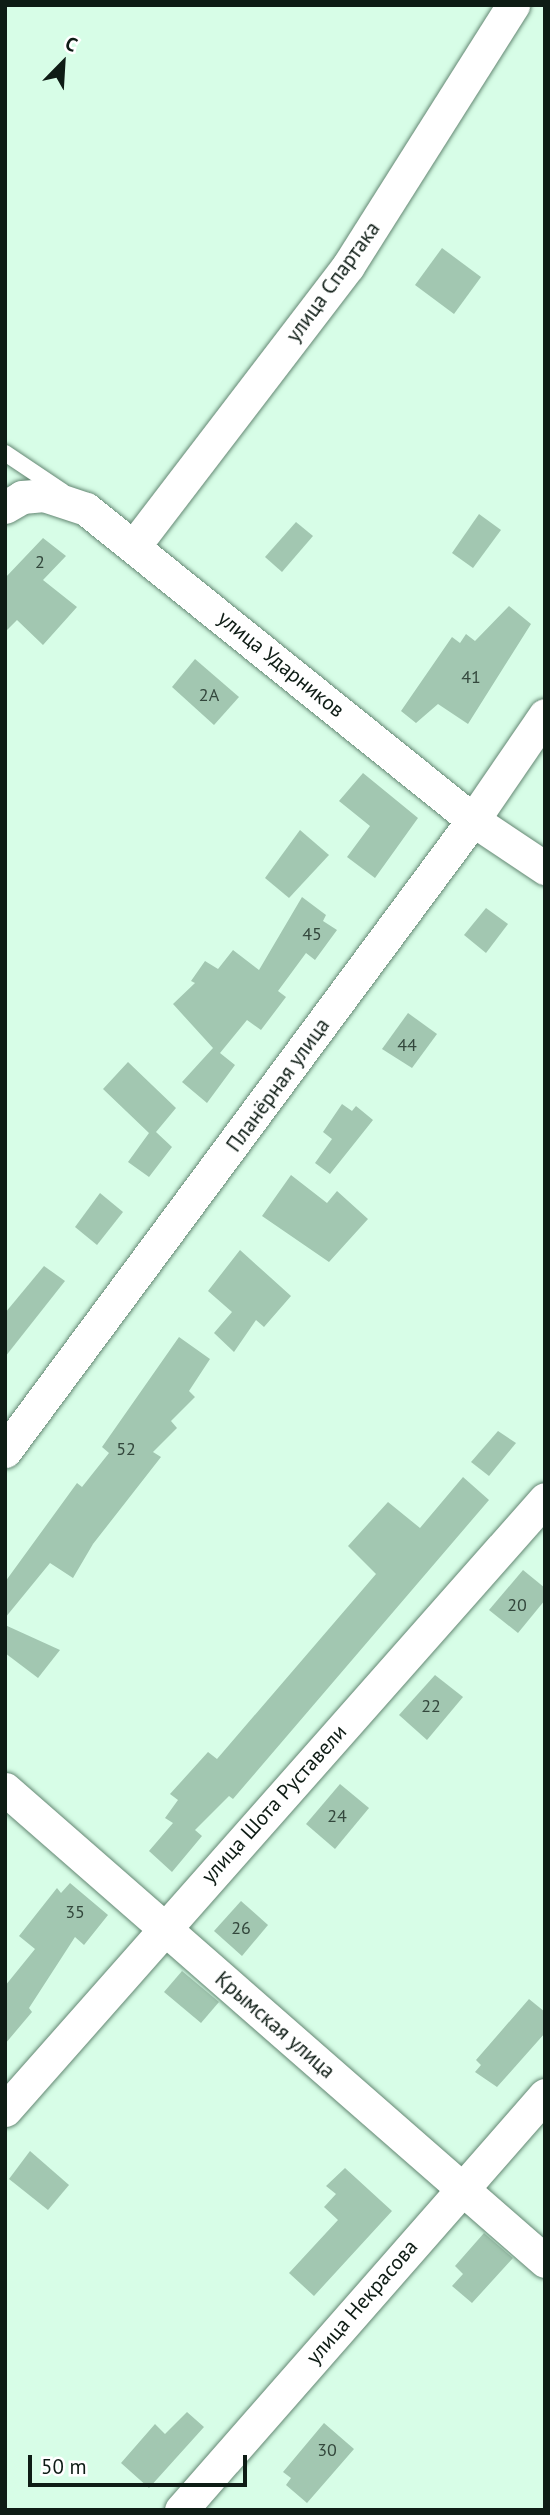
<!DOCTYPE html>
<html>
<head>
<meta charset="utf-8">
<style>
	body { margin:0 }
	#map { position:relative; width:550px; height:2515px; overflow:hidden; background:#d7fde7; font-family:"PT Sans",sans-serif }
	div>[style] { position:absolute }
	.building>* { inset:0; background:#a2c7b1 }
	.roads { filter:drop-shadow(0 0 2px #648773) drop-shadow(0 0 2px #648773) }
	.service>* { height:16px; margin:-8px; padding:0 8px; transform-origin:8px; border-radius:8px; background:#fff }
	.minor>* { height:33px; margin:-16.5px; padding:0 16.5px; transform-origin:16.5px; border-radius:16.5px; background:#fff }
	span { translate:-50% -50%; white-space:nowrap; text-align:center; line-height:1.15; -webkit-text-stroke:5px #fff; paint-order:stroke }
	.number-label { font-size:18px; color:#33473c }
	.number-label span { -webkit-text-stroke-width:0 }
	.street-label { font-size:21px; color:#0e1c15 }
	.frame { position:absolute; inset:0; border:7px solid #0e1c15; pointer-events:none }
	.north { position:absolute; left:28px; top:28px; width:70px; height:70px; -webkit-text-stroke:5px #fff; paint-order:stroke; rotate:24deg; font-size:19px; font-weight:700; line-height:28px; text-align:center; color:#0e1c15 }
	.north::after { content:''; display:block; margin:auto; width:24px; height:32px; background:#0e1c15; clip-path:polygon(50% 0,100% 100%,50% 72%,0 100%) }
	.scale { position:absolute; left:28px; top:2455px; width:219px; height:32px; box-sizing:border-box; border:4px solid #0e1c15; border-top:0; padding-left:9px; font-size:21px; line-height:24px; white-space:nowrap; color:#0e1c15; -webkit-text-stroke:5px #fff; paint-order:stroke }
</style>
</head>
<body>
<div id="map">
	<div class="building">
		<i style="clip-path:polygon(442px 248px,481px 277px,454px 314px,415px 285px)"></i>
		<i style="clip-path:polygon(479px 514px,501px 530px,473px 568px,452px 553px)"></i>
		<i style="clip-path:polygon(296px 522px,313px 536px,282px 572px,265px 557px)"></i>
		<i style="clip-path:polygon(43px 538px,66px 556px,43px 580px,77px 607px,43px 645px,17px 620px,5px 632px,5px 578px)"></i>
		<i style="clip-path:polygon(509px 606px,531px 624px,468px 724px,438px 704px,416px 723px,401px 711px,452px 637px,460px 643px,466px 634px,475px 641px)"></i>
		<i style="clip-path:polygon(195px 659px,239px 697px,214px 725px,172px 687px)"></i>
		<i style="clip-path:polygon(363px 773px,418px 818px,375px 878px,347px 857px,370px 826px,339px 801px)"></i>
		<i style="clip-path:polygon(300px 830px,329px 855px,289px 898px,265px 878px)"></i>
		<i style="clip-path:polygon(302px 897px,326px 915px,323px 921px,337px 930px,315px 960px,306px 953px,278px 991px,286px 997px,261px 1030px,247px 1020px,220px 1053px,235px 1065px,207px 1103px,182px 1082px,213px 1048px,173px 1004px,195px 983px,191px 981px,205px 961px,218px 969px,233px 950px,259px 970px)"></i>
		<i style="clip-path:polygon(486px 908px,508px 924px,486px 953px,464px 935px)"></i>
		<i style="clip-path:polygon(408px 1013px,437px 1034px,412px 1068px,382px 1049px)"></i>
		<i style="clip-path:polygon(128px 1062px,176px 1108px,156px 1132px,172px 1147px,149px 1177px,128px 1162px,149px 1133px,103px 1089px)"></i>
		<i style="clip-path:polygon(342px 1104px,352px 1111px,356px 1106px,373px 1120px,330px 1174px,315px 1163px,332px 1139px,323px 1132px)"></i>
		<i style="clip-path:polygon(291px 1175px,327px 1203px,337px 1191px,368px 1219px,329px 1262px,262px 1216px)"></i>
		<i style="clip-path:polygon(100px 1193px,123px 1212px,97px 1245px,75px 1227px)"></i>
		<i style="clip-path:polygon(240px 1250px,291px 1296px,264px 1327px,256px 1320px,234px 1352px,214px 1333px,232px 1312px,208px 1291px)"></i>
		<i style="clip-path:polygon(44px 1266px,65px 1281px,5px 1357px,5px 1313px)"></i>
		<i style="clip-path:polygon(179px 1337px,210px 1359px,189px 1391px,195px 1397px,171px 1421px,177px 1428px,153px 1452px,161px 1457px,93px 1544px,73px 1578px,50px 1563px,5px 1618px,5px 1582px,77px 1483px,82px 1487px,109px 1453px,102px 1447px)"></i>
		<i style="clip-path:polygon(498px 1431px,516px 1443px,489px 1476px,471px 1462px)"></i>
		<i style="clip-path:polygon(463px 1477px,489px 1500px,233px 1799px,229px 1796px,195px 1830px,202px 1836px,172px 1872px,149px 1851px,173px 1823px,165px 1818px,178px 1800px,170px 1794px,208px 1752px,217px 1759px,376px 1574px,348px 1546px,388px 1502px,420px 1528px)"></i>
		<i style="clip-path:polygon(523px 1570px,545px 1588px,545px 1600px,518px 1633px,489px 1610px)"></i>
		<i style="clip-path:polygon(5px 1625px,60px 1650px,38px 1678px,5px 1653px)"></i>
		<i style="clip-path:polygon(435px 1675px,463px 1697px,427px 1740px,399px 1715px)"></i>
		<i style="clip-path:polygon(340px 1784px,369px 1808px,335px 1849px,306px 1824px)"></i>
		<i style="clip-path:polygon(70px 1883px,108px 1915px,84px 1945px,75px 1937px,29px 2008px,32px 2012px,5px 2044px,5px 1986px,35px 1949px,19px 1936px,57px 1888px,61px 1893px)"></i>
		<i style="clip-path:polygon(241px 1901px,268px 1925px,242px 1956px,214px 1931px)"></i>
		<i style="clip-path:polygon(182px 1971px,219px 2002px,201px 2023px,164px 1992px)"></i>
		<i style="clip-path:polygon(529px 1999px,545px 2012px,545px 2033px,497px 2087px,475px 2072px,481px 2065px,476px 2060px)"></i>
		<i style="clip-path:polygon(30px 2151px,69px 2185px,48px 2210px,9px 2179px)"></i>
		<i style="clip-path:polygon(345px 2168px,392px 2211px,314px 2296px,289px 2273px,338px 2220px,324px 2207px,336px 2194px,326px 2186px)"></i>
		<i style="clip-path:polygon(484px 2233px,513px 2258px,472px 2303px,452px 2286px,463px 2274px,455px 2266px)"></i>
		<i style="clip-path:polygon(187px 2412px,204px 2427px,149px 2488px,121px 2463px,155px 2424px,165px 2434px)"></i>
		<i style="clip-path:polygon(324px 2423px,354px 2449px,307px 2503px,286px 2485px,291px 2478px,283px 2472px)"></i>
	</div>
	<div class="roads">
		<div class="service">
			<i style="left:5px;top:453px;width:69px;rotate:33.7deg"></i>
		</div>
		<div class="minor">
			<i style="left:5px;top:507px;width:20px;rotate:-30deg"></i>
			<i style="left:22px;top:497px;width:22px;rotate:-5deg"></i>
			<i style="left:44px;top:495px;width:44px;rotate:18.4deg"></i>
			<i style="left:86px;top:509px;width:496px;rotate:38.8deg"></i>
			<i style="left:473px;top:820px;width:87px;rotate:33.7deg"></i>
			<i style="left:134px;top:546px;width:352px;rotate:-52.6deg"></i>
			<i style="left:348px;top:266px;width:309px;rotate:-57.7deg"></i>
			<i style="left:5px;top:1451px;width:786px;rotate:-53.44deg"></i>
			<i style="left:473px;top:820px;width:127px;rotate:-55.6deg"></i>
			<i style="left:5px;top:1789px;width:717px;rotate:41.16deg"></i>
			<i style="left:5px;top:2110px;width:815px;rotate:-48.53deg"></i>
			<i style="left:181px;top:2510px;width:552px;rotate:-48.75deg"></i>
		</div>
	</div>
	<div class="number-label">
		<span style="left:40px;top:562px">2</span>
		<span style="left:471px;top:677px">41</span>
		<span style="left:209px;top:695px">2А</span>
		<span style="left:312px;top:934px">45</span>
		<span style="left:407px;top:1045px">44</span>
		<span style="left:126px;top:1449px">52</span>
		<span style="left:517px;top:1605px">20</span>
		<span style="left:431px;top:1706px">22</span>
		<span style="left:337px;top:1816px">24</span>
		<span style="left:75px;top:1912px">35</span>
		<span style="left:241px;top:1928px">26</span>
		<span style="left:327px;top:2450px">30</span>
	</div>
	<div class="street-label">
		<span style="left:333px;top:282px;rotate:-54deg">улица Спартака</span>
		<span style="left:281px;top:664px;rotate:39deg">улица Ударников</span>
		<span style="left:278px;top:1085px;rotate:-54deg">Планёрная улица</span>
		<span style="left:274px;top:1804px;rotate:-48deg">улица Шота Руставели</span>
		<span style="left:275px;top:2025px;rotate:41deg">Крымская улица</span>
		<span style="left:362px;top:2302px;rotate:-49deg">улица Некрасова</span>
	</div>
	<div class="frame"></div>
	<div class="north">С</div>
	<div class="scale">50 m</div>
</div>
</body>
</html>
